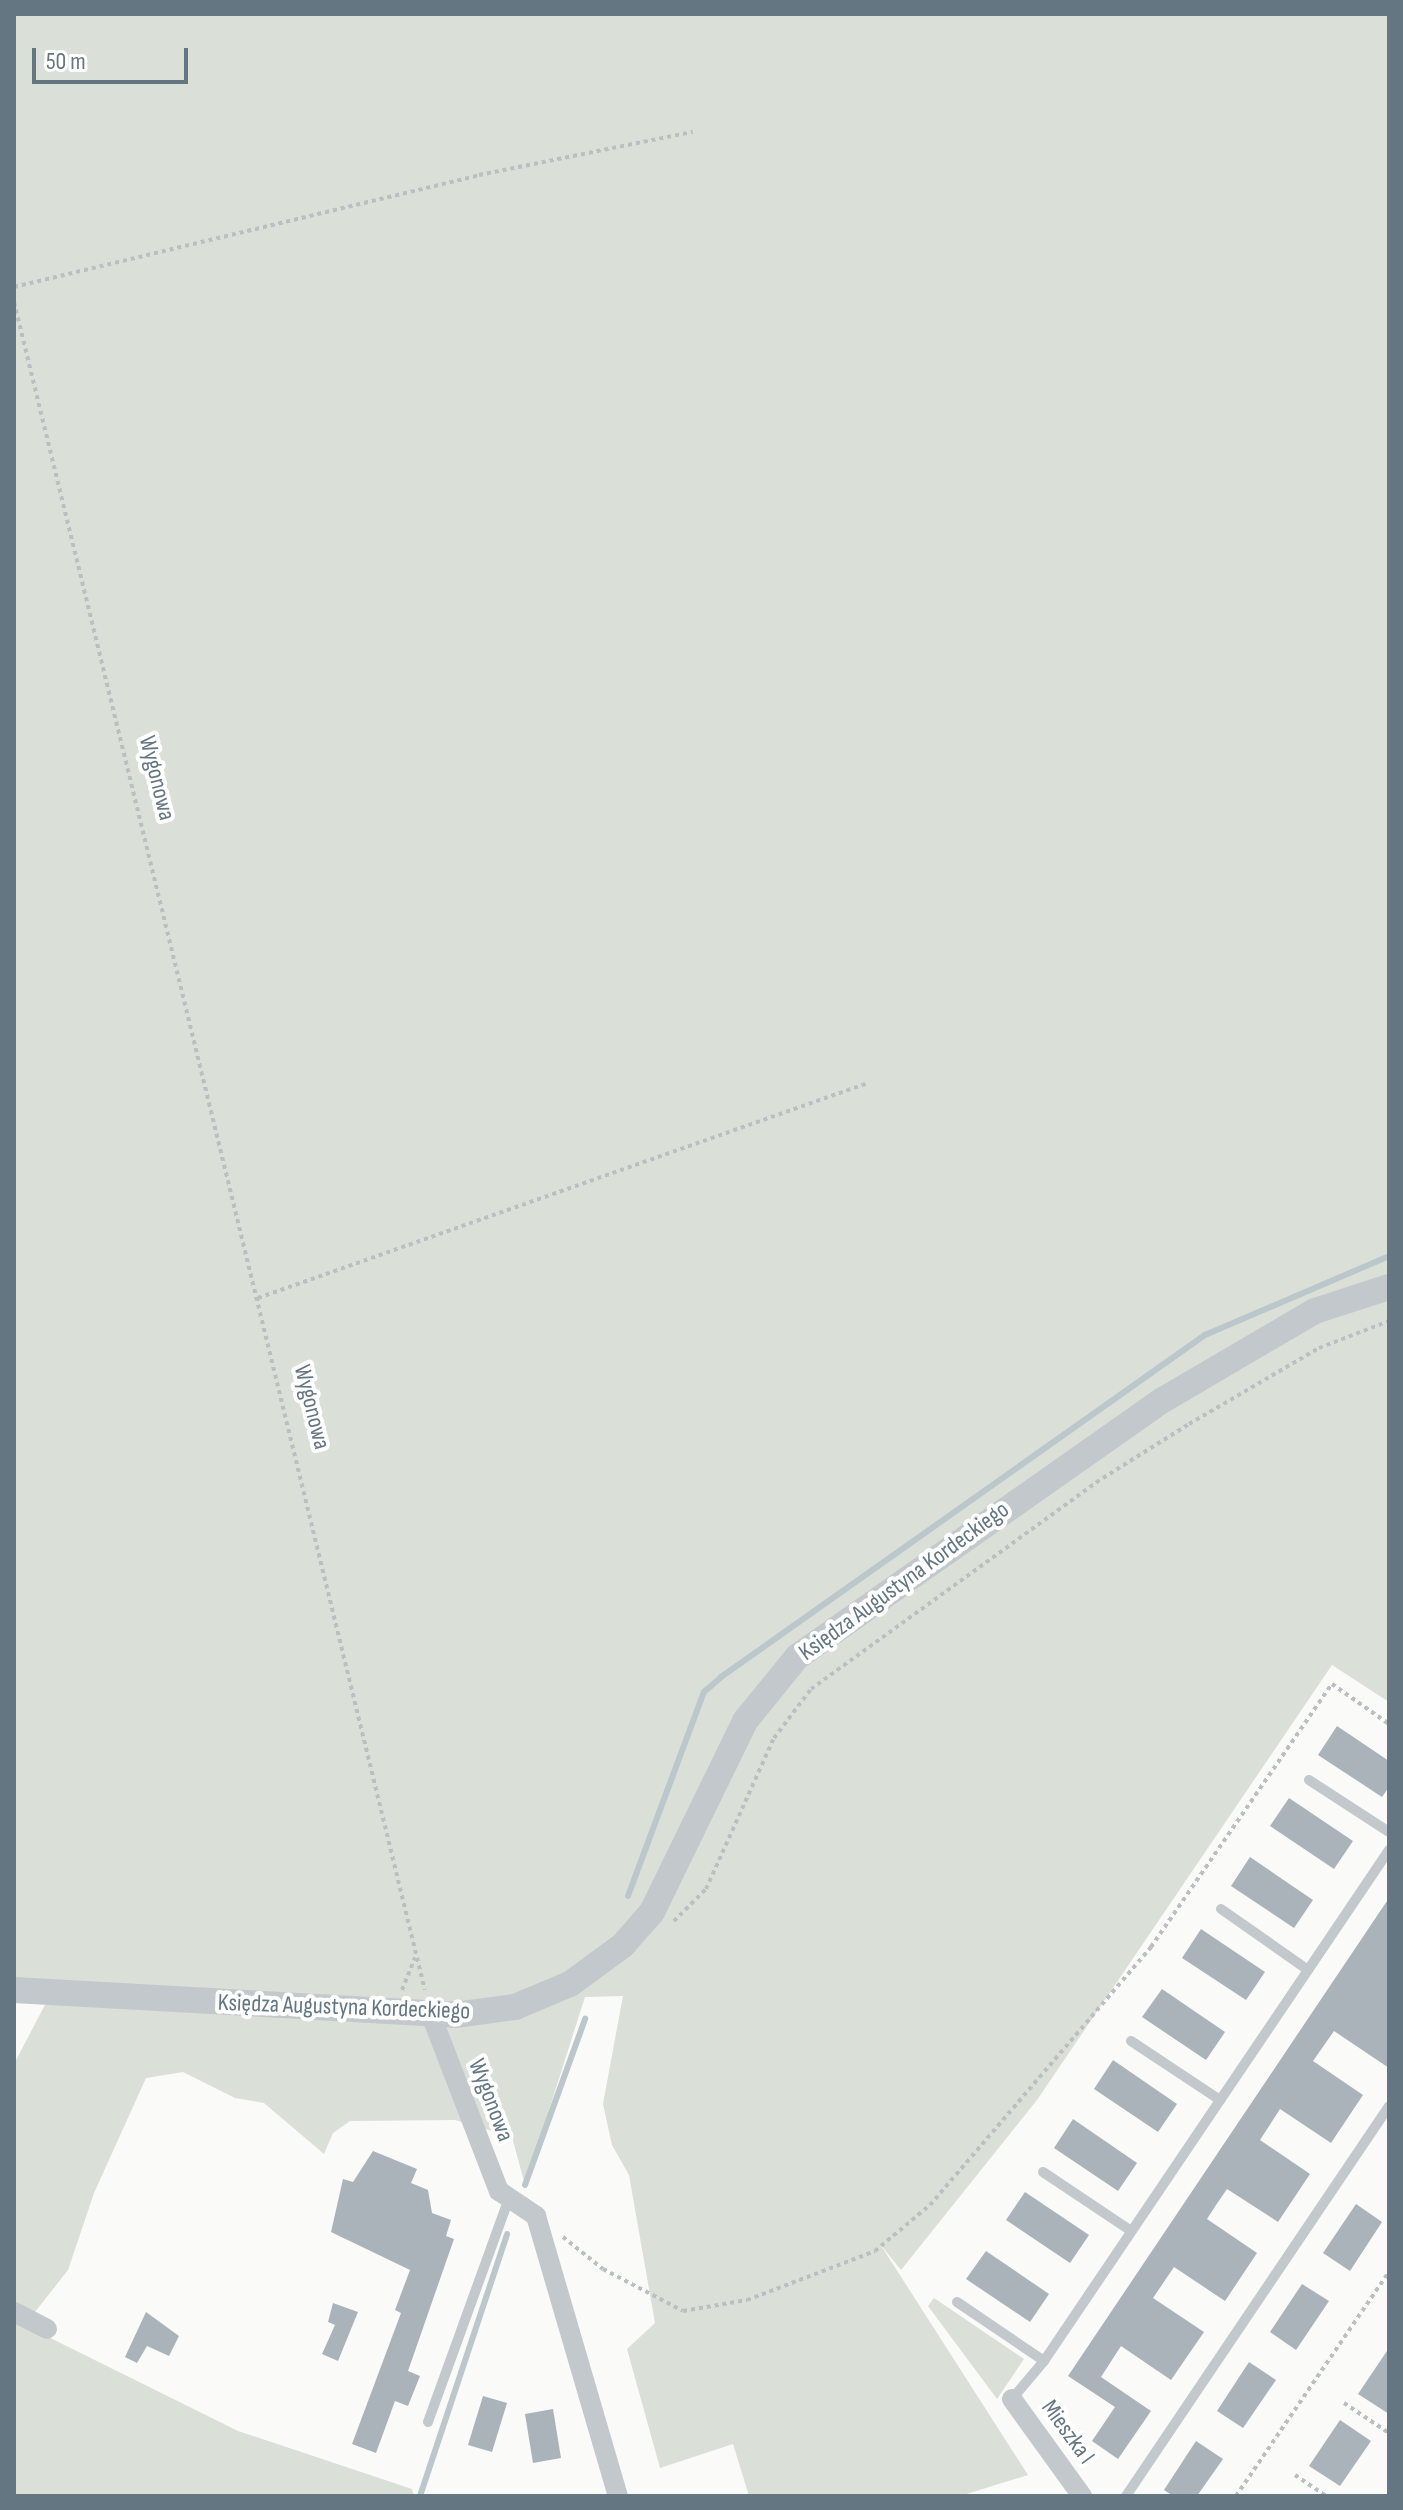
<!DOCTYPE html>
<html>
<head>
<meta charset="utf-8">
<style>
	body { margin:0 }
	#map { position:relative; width:1403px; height:2510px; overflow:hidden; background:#fafaf8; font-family:"Sofia Sans Condensed",sans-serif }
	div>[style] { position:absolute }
	.green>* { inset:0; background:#dadfd7 }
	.stream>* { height:6px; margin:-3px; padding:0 3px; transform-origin:3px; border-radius:3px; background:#bbc7cb }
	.building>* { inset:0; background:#aab3b9 }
	.path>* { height:4px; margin-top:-2px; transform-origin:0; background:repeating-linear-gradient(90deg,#bbbfc2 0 4px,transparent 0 8px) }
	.service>* { height:10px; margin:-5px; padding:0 5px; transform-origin:5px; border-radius:5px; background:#c3c8cc }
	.minor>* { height:20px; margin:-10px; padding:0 10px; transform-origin:10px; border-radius:10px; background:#c3c8cc }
	.tertiary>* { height:26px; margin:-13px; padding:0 13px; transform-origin:13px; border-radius:13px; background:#c3c8cc }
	span { translate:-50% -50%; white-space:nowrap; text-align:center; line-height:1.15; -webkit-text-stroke:8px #fff; paint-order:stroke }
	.street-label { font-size:24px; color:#657683 }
	.frame { position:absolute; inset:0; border:16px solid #657683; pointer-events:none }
	.scale { position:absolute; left:32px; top:48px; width:156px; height:36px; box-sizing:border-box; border:4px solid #657683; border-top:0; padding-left:10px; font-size:24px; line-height:28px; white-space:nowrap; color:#657683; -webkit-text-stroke:6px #fff; paint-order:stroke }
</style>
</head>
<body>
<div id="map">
	<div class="green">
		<i style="clip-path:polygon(14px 14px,1389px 14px,1389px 1702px,1332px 1665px,1037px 2100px,901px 2270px,880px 2244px,1028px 2475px,960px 2496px,749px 2496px,733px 2444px,660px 2468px,627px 2349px,655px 2323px,629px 2175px,612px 2145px,603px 2104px,623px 1996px,585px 1997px,525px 2185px,512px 2137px,455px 2120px,350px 2121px,333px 2133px,324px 2154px,264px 2103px,235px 2098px,183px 2072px,146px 2078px,94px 2193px,68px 2270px,35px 2312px,14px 2303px,14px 2064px,58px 1980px,14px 1978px)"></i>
		<i style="clip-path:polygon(934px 2298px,1024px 2359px,997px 2399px,928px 2306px)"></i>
		<i style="clip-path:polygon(14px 2320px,238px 2431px,412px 2489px,414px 2496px,14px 2496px)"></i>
	</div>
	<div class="stream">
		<i style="left:628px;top:1896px;width:218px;rotate:-69.6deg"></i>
		<i style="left:704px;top:1692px;width:23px;rotate:-41deg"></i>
		<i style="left:721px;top:1677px;width:593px;rotate:-35.25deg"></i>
		<i style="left:1205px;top:1335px;width:200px;rotate:-23.2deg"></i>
		<i style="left:525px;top:2185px;width:177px;rotate:-70.1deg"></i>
		<i style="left:420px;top:2496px;width:276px;rotate:-71.6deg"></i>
	</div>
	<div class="building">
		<i style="clip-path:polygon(1337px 1726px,1389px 1761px,1389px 1787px,1382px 1797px,1318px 1755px)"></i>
		<i style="clip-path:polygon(1289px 1798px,1353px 1841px,1334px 1869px,1270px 1826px)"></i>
		<i style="clip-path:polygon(1250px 1857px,1313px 1900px,1294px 1928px,1231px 1886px)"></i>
		<i style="clip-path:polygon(1389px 1898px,1389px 2068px,1334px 2031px,1313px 2061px,1363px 2095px,1331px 2143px,1280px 2109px,1260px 2140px,1310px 2174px,1278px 2222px,1227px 2189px,1216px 2205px,1207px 2219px,1257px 2253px,1225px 2301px,1174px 2267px,1153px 2298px,1204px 2332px,1171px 2380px,1121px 2346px,1101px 2377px,1151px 2411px,1118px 2459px,1092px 2441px,1115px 2407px,1068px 2376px)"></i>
		<i style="clip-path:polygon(1201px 1929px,1265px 1972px,1246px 2000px,1182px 1958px)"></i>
		<i style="clip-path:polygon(1162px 1989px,1225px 2032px,1206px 2060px,1142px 2017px)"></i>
		<i style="clip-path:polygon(1113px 2060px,1177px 2104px,1158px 2132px,1094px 2089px)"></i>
		<i style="clip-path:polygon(1073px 2119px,1137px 2163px,1118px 2191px,1054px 2148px)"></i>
		<i style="clip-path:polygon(373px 2151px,417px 2169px,411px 2183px,428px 2190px,432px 2213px,451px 2220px,446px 2236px,454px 2239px,408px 2371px,420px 2376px,408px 2406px,395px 2401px,376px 2453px,352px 2444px,401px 2313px,395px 2310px,410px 2270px,331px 2232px,343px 2179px,353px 2182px)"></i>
		<i style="clip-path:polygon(1025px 2192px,1089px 2235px,1070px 2263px,1006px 2220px)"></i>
		<i style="clip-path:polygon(1356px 2204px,1382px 2222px,1350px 2271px,1323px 2253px)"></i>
		<i style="clip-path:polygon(986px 2251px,1049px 2294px,1030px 2322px,966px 2279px)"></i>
		<i style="clip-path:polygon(1302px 2284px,1329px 2301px,1296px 2350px,1270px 2332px)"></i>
		<i style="clip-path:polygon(333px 2303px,358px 2312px,338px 2361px,322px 2354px,335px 2325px,328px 2322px)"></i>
		<i style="clip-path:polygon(146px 2312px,179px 2336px,169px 2356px,147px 2346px,137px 2363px,125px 2357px)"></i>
		<i style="clip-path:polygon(1389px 2348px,1389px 2414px,1358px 2394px)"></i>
		<i style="clip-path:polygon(1249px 2362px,1276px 2380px,1243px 2428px,1217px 2411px)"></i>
		<i style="clip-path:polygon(483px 2396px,507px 2403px,492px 2452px,468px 2445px)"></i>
		<i style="clip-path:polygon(553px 2409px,561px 2458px,533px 2463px,525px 2414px)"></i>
		<i style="clip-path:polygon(1340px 2420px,1371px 2441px,1340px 2486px,1309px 2466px)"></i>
		<i style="clip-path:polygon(1196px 2441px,1223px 2459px,1197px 2496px,1173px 2496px,1164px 2490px)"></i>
	</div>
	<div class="path">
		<i style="left:14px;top:287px;width:478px;rotate:-13.5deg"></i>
		<i style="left:479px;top:175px;width:218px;rotate:-11.4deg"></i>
		<i style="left:14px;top:302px;width:1737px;rotate:76.32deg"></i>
		<i style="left:258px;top:1298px;width:647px;rotate:-19.42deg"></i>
		<i style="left:674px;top:1921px;width:45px;rotate:-45deg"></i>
		<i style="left:706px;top:1889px;width:166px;rotate:-65.8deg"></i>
		<i style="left:774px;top:1738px;width:61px;rotate:-52.9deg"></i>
		<i style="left:811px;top:1689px;width:360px;rotate:-35.9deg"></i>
		<i style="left:1103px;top:1478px;width:102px;rotate:-32.1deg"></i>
		<i style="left:1189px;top:1424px;width:151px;rotate:-30.3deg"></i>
		<i style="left:1319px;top:1348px;width:75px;rotate:-21.1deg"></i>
		<i style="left:402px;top:1990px;width:35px;rotate:-68deg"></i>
		<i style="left:563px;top:2237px;width:51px;rotate:38.7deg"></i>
		<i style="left:603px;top:2269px;width:90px;rotate:27.7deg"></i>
		<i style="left:683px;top:2311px;width:65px;rotate:-9.8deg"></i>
		<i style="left:747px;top:2300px;width:137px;rotate:-20.9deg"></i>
		<i style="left:875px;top:2251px;width:72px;rotate:-39.9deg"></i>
		<i style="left:930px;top:2205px;width:340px;rotate:-49.4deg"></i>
		<i style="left:1151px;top:1947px;width:319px;rotate:-55.5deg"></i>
		<i style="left:1332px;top:1684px;width:70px;rotate:35.1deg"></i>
		<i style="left:1344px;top:2403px;width:54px;rotate:33.7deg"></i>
		<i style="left:1295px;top:2475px;width:37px;rotate:34deg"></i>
		<i style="left:1236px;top:2496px;width:271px;rotate:-55.7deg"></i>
	</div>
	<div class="service">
		<i style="left:1309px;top:1780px;width:95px;rotate:33deg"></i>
		<i style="left:1221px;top:1909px;width:106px;rotate:35deg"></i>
		<i style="left:1131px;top:2041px;width:107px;rotate:33.5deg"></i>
		<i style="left:1043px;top:2172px;width:106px;rotate:33.8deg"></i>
		<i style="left:957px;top:2302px;width:105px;rotate:34.1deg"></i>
		<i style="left:1012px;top:2399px;width:50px;rotate:-49.9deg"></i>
		<i style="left:1044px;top:2361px;width:617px;rotate:-55.97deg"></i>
		<i style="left:428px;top:2422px;width:238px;rotate:-70.1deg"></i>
		<i style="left:1126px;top:2496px;width:470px;rotate:-56deg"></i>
	</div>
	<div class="minor">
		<i style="left:431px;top:2015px;width:189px;rotate:68.9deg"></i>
		<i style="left:499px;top:2191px;width:45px;rotate:34deg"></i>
		<i style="left:536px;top:2216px;width:292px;rotate:73.7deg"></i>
		<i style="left:14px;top:2312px;width:37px;rotate:27deg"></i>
		<i style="left:1012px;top:2399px;width:120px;rotate:54.2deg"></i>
	</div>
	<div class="tertiary">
		<i style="left:14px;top:1990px;width:442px;rotate:3.2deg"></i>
		<i style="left:455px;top:2015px;width:61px;rotate:-7.6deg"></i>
		<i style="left:515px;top:2007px;width:60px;rotate:-22.7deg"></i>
		<i style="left:570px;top:1984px;width:66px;rotate:-36.3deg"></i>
		<i style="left:623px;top:1945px;width:44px;rotate:-48.7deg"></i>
		<i style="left:652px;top:1912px;width:212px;rotate:-64deg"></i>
		<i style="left:745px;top:1721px;width:82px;rotate:-50.9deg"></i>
		<i style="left:797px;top:1657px;width:447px;rotate:-35.1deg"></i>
		<i style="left:1163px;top:1400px;width:176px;rotate:-30.4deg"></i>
		<i style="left:1315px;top:1311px;width:78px;rotate:-18deg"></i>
	</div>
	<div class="street-label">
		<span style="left:157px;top:778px;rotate:76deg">Wygonowa</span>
		<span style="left:312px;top:1407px;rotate:76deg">Wygonowa</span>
		<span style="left:904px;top:1581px;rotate:-36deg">Księdza Augustyna Kordeckiego</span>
		<span style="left:344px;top:2007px;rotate:2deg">Księdza Augustyna Kordeckiego</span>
		<span style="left:491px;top:2100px;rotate:69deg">Wygonowa</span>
		<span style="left:1068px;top:2432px;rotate:54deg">Mieszka I</span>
	</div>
	<div class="frame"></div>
	<div class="scale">50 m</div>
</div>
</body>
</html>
